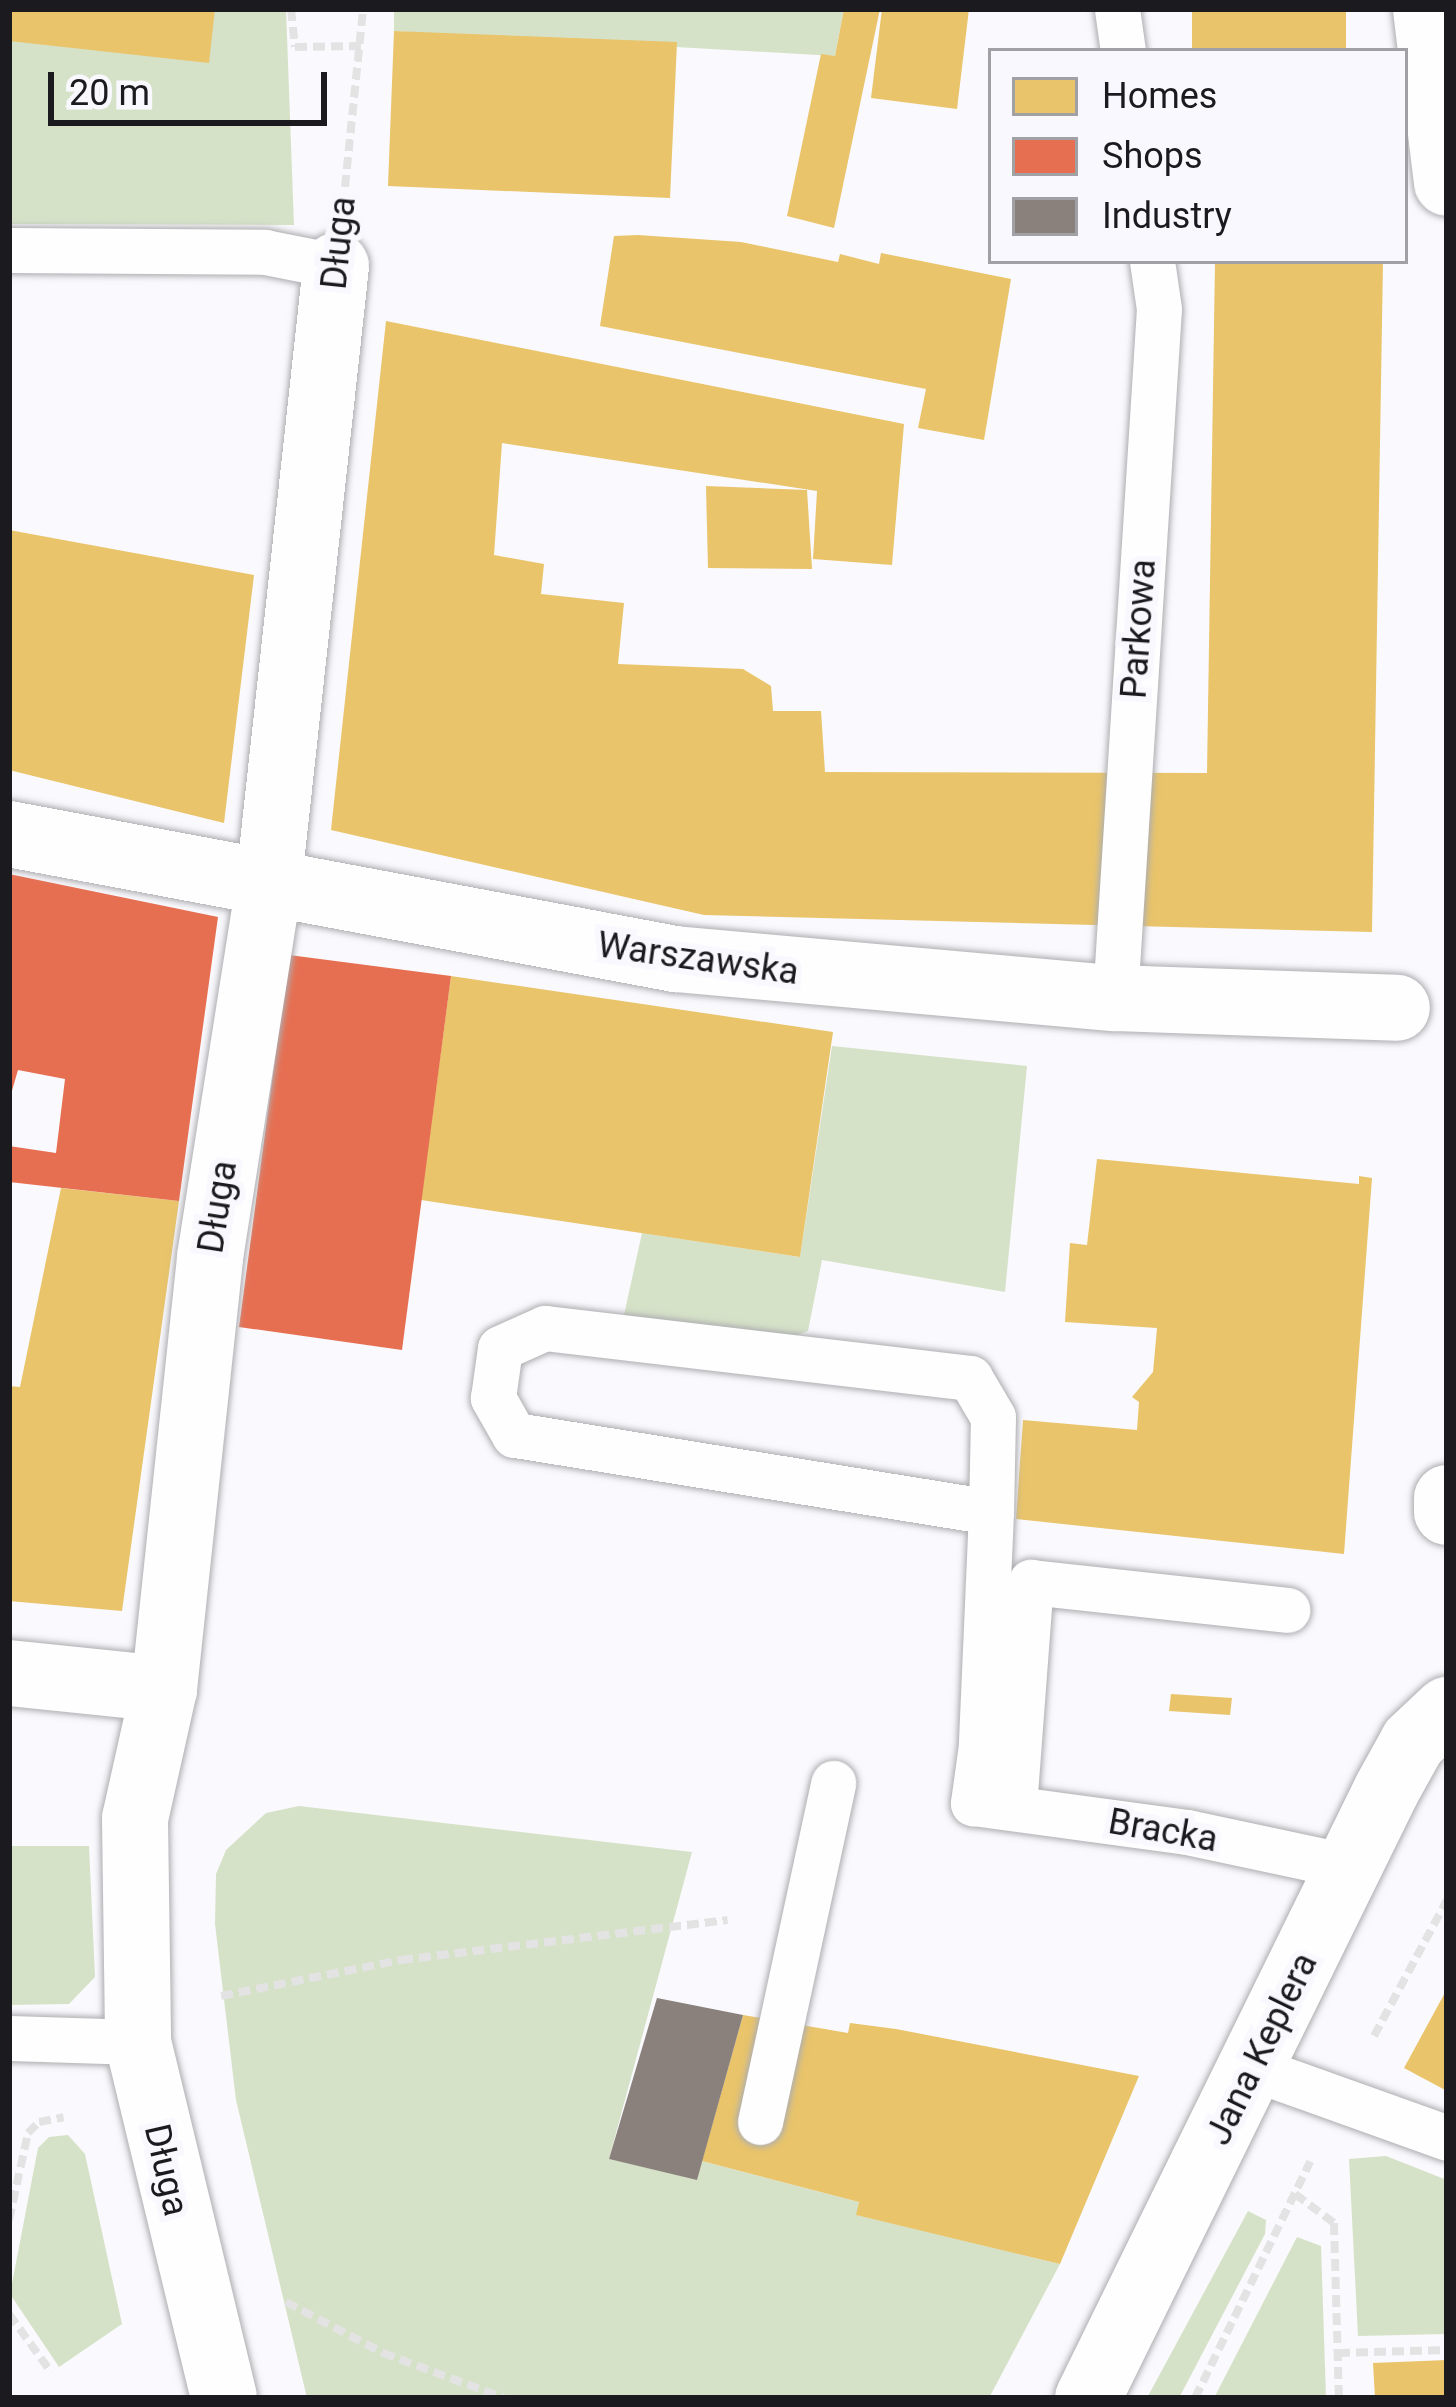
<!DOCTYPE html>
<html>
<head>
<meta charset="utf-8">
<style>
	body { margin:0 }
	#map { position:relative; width:1456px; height:2407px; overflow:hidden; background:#faf9fd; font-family:Roboto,sans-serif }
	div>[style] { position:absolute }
	.green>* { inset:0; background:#d6e2c8 }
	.homes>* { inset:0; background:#e9c46a }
	.shops>* { inset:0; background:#e76f51 }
	.industry>* { inset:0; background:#8a817c }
	.path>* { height:8px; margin-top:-4px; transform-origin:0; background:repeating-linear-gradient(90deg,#e3e3e4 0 12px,transparent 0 18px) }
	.roads { filter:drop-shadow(0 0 3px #aeaeb1) drop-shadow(0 0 3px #aeaeb1) }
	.lane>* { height:45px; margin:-22.5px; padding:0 22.5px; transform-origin:22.5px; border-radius:22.5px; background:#fefeff }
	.street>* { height:66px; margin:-33px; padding:0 33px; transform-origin:33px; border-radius:33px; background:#fefeff }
	.secondary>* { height:66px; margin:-33px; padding:0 33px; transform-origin:33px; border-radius:33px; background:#fefeff }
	span { translate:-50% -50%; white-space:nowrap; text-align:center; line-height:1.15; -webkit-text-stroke:12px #f9f8fe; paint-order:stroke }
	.street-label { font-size:36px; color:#1b1b1f }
	.frame { position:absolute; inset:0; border:12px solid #1b1b1f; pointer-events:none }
	.legend { position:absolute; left:988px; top:48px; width:420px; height:216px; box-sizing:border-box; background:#f9f8fe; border:3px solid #a0a0a5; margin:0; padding:15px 21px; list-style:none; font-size:36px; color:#1b1b1f }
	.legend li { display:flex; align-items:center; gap:24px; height:60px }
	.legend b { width:60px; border:3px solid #a0a0a5 }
	.scale { position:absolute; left:48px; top:72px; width:279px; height:54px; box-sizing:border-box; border:6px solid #1b1b1f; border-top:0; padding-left:15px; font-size:36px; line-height:42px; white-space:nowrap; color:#1b1b1f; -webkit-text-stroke:9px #f9f8fe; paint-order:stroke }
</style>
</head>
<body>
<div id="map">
	<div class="green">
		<i style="clip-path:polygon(9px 9px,286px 9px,294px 225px,9px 224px)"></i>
		<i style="clip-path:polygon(394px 9px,844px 9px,835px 56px,394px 31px)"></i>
		<i style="clip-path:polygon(832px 1046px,1027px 1066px,1005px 1292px,822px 1260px,808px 1331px,773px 1344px,622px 1324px,642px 1233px,800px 1257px)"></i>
		<i style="clip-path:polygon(299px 1806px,692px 1852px,609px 2159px,696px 2179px,702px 2161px,859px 2202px,857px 2215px,1060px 2264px,989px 2398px,307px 2398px,236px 2100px,215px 1924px,216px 1874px,226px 1850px,266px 1813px)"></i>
		<i style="clip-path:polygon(9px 1846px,89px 1846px,95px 1977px,69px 2004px,9px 2005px)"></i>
		<i style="clip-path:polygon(68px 2135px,85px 2154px,122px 2324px,59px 2367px,10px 2294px,38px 2148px,49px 2137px)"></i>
		<i style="clip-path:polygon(1386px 2156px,1447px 2180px,1447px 2334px,1358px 2336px,1349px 2159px)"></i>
		<i style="clip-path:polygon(1248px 2211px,1266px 2220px,1265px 2234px,1179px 2398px,1147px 2398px)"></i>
		<i style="clip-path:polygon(1297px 2237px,1321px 2246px,1326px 2398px,1214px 2398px)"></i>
	</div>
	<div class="homes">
		<i style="clip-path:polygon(9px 9px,215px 9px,209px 63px,9px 41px)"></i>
		<i style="clip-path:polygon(844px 9px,880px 9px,834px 228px,787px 216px,821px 54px,835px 56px)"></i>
		<i style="clip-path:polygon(882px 9px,969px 9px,957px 109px,871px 98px)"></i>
		<i style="clip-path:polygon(1192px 9px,1346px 9px,1346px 51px,1192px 51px)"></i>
		<i style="clip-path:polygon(394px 31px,677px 42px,670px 198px,388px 186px)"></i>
		<i style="clip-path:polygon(638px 235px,741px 242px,838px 262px,840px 254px,879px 264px,881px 253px,1011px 279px,984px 440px,918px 428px,926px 389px,600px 326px,614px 236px)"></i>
		<i style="clip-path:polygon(1215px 261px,1383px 261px,1372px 932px,704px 915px,331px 830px,386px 321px,904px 424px,892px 565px,813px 559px,817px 491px,502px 443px,494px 555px,544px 564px,541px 594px,624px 603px,618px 664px,743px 669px,771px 686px,773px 711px,821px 711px,825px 772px,1207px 773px)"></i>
		<i style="clip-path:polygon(706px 486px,807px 490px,812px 569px,708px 568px)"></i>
		<i style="clip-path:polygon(9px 530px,254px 575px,224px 823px,9px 770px)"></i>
		<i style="clip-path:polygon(451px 976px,833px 1032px,800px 1257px,421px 1200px)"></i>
		<i style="clip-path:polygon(1097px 1159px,1359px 1184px,1359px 1176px,1372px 1178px,1344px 1554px,1016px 1519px,1023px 1420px,1137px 1430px,1139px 1402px,1132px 1397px,1153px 1372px,1157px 1328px,1065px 1322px,1070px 1243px,1087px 1245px)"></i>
		<i style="clip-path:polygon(61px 1188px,179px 1201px,122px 1611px,9px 1601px,9px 1386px,20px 1387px)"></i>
		<i style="clip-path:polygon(1171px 1694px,1232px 1698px,1230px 1715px,1169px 1711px)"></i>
		<i style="clip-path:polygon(1447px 1989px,1447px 2091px,1404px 2068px)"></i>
		<i style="clip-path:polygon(743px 2015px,848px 2033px,850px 2023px,896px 2029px,1139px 2076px,1060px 2264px,856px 2215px,859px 2202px,702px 2161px)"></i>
		<i style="clip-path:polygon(1447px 2360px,1447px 2398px,1375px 2398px,1373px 2363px)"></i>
	</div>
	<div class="shops">
		<i style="clip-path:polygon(9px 874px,218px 917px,179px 1201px,9px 1182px,9px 1146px,56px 1153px,65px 1079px,18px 1070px,9px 1101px)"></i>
		<i style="clip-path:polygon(289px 955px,451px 976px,402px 1350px,239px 1327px)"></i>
	</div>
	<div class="industry">
		<i style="clip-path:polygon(657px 1998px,743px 2015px,697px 2180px,609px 2159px)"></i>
	</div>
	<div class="path">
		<i style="left:291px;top:9px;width:38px;rotate:84deg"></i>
		<i style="left:295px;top:47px;width:66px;rotate:-0.9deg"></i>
		<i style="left:345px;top:187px;width:179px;rotate:-84.2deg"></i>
		<i style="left:221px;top:1996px;width:184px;rotate:-11.3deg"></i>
		<i style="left:401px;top:1960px;width:329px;rotate:-7deg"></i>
		<i style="left:1374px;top:2036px;width:154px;rotate:-61.8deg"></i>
		<i style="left:1295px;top:2194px;width:49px;rotate:36.6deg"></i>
		<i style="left:1334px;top:2223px;width:175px;rotate:88.4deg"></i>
		<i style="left:9px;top:2220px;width:89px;rotate:-77.7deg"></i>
		<i style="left:28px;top:2133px;width:16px;rotate:-45deg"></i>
		<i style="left:39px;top:2122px;width:25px;rotate:-11deg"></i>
		<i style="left:286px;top:2302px;width:110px;rotate:27.7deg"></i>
		<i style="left:383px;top:2353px;width:129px;rotate:20.4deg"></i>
		<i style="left:9px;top:2314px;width:72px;rotate:54.1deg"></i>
		<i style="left:1338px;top:2353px;width:109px;rotate:-1.6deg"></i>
		<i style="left:1195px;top:2398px;width:263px;rotate:-64deg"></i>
	</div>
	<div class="roads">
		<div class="lane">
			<i style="left:1117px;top:9px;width:42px;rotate:81.9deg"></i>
			<i style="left:9px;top:250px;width:256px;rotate:0.4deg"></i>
			<i style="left:265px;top:252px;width:72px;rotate:11.2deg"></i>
			<i style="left:1115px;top:998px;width:690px;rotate:-86.35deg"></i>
			<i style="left:1159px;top:309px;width:49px;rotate:-98.3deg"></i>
			<i style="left:991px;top:1512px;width:483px;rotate:-170.8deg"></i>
			<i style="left:514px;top:1435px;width:43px;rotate:-119.6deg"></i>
			<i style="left:493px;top:1398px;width:50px;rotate:-82deg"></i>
			<i style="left:500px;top:1348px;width:49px;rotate:-24deg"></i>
			<i style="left:545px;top:1328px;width:428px;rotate:6.7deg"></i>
			<i style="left:970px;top:1378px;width:45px;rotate:59.5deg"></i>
			<i style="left:993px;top:1417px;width:95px;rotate:91.2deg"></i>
			<i style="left:991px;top:1512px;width:233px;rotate:92.5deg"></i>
			<i style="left:981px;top:1745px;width:59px;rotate:97.9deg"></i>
			<i style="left:973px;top:1803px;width:216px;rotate:7.7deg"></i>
			<i style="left:1187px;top:1832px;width:168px;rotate:12deg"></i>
			<i style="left:1014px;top:1807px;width:226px;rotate:-85.7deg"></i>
			<i style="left:1031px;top:1582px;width:258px;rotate:6.2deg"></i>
			<i style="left:9px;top:2038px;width:129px;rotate:1.8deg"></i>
			<i style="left:1252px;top:2068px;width:207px;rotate:19.7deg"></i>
			<i style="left:760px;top:2122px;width:347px;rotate:-77.8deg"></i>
		</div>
		<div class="street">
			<i style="left:1426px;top:9px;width:175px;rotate:83.1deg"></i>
			<i style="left:9px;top:834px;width:678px;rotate:10.63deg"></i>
			<i style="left:675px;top:959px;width:442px;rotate:5.1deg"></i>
			<i style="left:1115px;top:998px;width:282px;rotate:2deg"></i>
			<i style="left:1447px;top:1498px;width:14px;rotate:90deg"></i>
			<i style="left:164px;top:1689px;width:434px;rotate:-83.9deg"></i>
			<i style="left:210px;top:1257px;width:373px;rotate:-81deg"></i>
			<i style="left:268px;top:889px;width:627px;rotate:-83.77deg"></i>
		</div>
		<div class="secondary">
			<i style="left:9px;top:1673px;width:156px;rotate:5.9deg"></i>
			<i style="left:164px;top:1689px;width:133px;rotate:102.6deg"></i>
			<i style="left:135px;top:1819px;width:223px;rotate:89.2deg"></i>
			<i style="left:138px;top:2042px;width:366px;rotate:76.4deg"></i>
			<i style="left:1088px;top:2398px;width:678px;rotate:-63.85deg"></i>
			<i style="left:1387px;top:1789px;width:54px;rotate:-61deg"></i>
			<i style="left:1413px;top:1742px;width:47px;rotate:-43.3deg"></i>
		</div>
	</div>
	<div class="street-label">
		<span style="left:339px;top:243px;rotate:-84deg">Długa</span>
		<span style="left:1139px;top:629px;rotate:-86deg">Parkowa</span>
		<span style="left:698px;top:959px;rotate:8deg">Warszawska</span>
		<span style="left:218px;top:1207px;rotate:-81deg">Długa</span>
		<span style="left:1163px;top:1831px;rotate:10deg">Bracka</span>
		<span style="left:1262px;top:2049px;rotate:-64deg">Jana Keplera</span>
		<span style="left:166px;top:2170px;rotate:77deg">Długa</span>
	</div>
	<div class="frame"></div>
	<ul class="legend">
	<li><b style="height:33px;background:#e9c46a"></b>Homes</li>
	<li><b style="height:33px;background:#e76f51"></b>Shops</li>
	<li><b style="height:33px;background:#8a817c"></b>Industry</li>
	</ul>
	<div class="scale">20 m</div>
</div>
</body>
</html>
